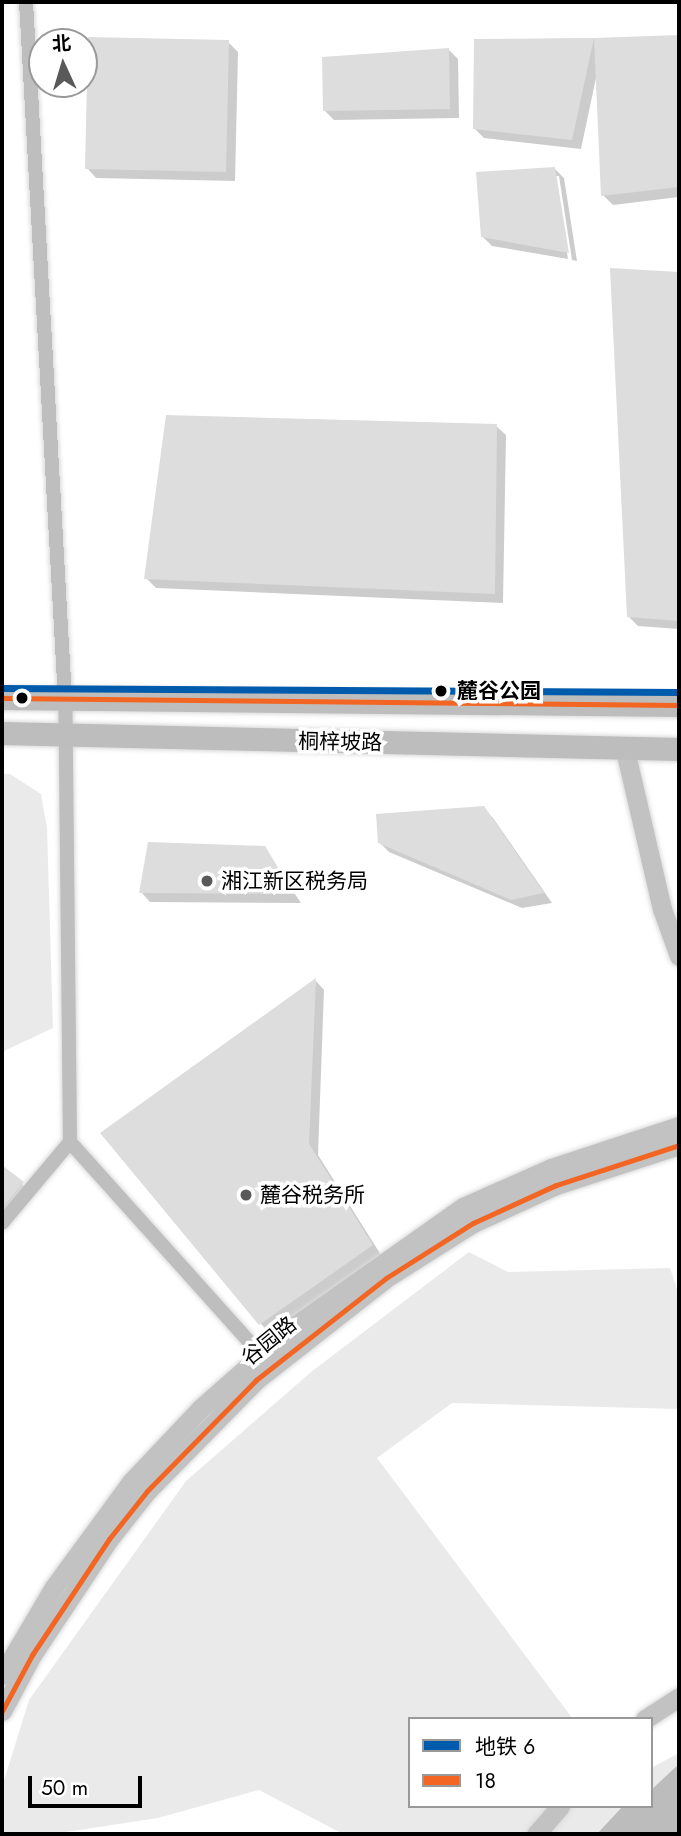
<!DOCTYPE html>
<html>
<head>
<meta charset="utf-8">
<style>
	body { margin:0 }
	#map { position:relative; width:681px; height:1836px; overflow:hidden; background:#fff; font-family:Jost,"Noto Sans SC",sans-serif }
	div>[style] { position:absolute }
	.green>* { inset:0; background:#eaeaea }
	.water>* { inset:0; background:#bcbcbc }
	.shadow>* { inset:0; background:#0003 }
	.building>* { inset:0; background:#ddd }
	.roads { filter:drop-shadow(0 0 2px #dbdbdb) drop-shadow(0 0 2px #dbdbdb) }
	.street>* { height:14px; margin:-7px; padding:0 7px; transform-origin:7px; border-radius:7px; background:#bebebe }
	.secondary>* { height:19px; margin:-9.5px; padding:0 9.5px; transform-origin:9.5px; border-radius:9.5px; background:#c2c2c2 }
	.primary>* { height:23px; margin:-11.5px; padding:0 11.5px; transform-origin:11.5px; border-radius:11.5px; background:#bdbdbd }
	.bus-1>* { height:5px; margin:-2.5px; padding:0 2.5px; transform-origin:2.5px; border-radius:2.5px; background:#f26522 }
	.metro-1>* { height:7px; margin:-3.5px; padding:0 3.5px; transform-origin:3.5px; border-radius:3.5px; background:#005bac }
	.dots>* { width:19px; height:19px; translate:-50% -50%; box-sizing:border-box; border:4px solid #fff; border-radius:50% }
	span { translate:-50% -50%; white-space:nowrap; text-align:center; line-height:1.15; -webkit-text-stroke:7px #fff; paint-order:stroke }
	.stop-label { font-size:21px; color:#000; font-weight:700 }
	.left { translate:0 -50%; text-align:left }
	.street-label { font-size:21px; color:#000 }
	.poi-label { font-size:21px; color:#000 }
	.frame { position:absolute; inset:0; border:4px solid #000; pointer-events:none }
	.legend { position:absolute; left:408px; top:1717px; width:245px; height:91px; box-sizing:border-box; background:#fff; border:2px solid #999; margin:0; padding:9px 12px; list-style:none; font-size:21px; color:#000 }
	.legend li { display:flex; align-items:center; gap:14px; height:35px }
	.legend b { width:35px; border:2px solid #999 }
	.north { position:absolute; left:28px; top:28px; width:70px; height:70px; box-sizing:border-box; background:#fff; border:2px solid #999; border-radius:50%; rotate:356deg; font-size:19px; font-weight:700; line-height:28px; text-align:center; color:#000 }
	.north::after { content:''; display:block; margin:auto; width:24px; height:32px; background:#595959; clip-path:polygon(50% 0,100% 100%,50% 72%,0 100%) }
	.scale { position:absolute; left:28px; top:1776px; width:114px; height:32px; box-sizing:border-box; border:4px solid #000; border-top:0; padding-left:9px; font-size:21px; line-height:24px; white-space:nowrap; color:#000; -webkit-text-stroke:5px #fff; paint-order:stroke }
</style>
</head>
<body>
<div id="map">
	<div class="green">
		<i style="clip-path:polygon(2px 774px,10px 774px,41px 794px,47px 828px,53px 1028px,2px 1052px)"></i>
		<i style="clip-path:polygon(469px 1252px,508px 1272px,670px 1268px,679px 1295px,679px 1409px,452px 1403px,377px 1458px,573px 1719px,410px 1719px,410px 1806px,651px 1806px,651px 1768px,679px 1753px,679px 1834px,343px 1834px,259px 1790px,158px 1818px,53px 1834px,2px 1834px,2px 1787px,29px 1700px,186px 1481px,311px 1372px)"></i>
	</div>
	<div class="water">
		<i style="clip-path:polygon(679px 1764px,679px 1834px,597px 1834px,623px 1806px,651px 1806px,651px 1790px)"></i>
	</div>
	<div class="shadow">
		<i style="clip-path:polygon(679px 37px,679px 197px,613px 205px,603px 195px,596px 78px,581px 149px,484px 138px,475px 129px,476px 40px)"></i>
		<i style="clip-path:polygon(228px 42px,238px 52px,235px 181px,96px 178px,87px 168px)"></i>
		<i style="clip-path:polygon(448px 49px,458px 59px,459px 118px,334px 120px,324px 110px)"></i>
		<i style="clip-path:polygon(555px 169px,564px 178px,577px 261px,572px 260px,559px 176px,555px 176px,568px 259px,492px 246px,482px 236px)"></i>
		<i style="clip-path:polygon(612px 270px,679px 274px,679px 629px,638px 626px,629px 617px)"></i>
		<i style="clip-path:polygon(496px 426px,506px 435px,503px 603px,156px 588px,146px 578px)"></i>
		<i style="clip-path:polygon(483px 808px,493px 818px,552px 903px,522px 908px,389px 852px,379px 842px)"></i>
		<i style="clip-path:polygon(264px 848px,301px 903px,150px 902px,141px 892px)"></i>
		<i style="clip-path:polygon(316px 981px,324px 990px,318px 1155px,381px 1255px,270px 1333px,261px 1324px)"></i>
		<i style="clip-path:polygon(2px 1167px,32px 1193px,2px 1232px)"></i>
	</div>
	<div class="building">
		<i style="clip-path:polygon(679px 35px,679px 187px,601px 196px,594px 38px)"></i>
		<i style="clip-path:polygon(88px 37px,229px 40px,226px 172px,85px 169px)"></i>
		<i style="clip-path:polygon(594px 38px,572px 140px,473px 129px,474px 39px)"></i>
		<i style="clip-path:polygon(449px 48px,450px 109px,323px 111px,322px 57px)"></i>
		<i style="clip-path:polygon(555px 167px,569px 253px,481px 237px,476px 172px)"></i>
		<i style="clip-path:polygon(610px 268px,679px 272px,679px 621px,627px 617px)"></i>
		<i style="clip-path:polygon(166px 415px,497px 424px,495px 594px,144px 579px)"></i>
		<i style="clip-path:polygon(484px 806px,544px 893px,511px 900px,378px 843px,376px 814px)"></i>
		<i style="clip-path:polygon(148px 842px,265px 846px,294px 894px,139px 893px)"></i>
		<i style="clip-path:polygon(316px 978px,309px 1144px,373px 1245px,259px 1325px,100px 1133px)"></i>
		<i style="clip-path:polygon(2px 1165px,24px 1182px,2px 1208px)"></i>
	</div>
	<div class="roads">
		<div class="street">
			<i style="left:70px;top:1142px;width:285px;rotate:48.1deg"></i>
			<i style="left:2px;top:1223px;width:106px;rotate:-50deg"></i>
			<i style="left:70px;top:1142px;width:443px;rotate:-90.6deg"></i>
			<i style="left:65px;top:699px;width:698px;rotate:-93.2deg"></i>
		</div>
		<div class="secondary">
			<i style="left:625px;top:750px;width:163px;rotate:76.9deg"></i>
			<i style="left:662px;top:909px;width:50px;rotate:70.1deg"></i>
			<i style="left:2px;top:1675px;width:102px;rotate:-59.4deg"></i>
			<i style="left:54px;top:1587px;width:130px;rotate:-53.7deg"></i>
			<i style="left:131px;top:1482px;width:102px;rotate:-46.6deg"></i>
			<i style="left:201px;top:1408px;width:123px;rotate:-41.4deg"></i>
			<i style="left:293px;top:1327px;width:208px;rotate:-35.2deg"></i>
			<i style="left:463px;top:1207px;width:96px;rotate:-23.9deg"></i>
			<i style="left:551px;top:1168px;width:135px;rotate:-18.2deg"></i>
			<i style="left:2px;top:1711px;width:64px;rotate:-61.8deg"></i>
			<i style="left:32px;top:1655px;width:139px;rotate:-56.4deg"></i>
			<i style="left:109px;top:1539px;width:61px;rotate:-51.6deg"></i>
			<i style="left:147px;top:1491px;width:156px;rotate:-45.5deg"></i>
			<i style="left:256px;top:1380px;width:165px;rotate:-38.1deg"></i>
			<i style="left:386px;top:1278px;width:103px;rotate:-32.3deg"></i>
			<i style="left:473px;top:1223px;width:91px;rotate:-24.6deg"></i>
			<i style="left:556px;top:1185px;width:129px;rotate:-18deg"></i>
			<i style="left:645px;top:1719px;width:40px;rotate:-32.9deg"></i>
			<i style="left:536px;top:1834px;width:37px;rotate:-49deg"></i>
		</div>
		<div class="primary">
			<i style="left:2px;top:698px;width:677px;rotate:0.59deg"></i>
			<i style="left:2px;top:733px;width:677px;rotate:1.35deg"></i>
		</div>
	</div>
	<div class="bus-1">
		<i style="left:2px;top:698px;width:677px;rotate:0.59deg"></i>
		<i style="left:2px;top:1711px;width:64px;rotate:-61.8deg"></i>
		<i style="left:32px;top:1655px;width:139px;rotate:-56.4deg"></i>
		<i style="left:109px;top:1539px;width:61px;rotate:-51.6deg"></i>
		<i style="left:147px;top:1491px;width:156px;rotate:-45.5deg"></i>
		<i style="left:256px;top:1380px;width:165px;rotate:-38.1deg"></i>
		<i style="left:386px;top:1278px;width:103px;rotate:-32.3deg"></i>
		<i style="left:473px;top:1223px;width:91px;rotate:-24.6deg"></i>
		<i style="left:556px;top:1185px;width:129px;rotate:-18deg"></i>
	</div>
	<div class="metro-1">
		<i style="left:2px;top:688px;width:677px;rotate:0.34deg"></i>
	</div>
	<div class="dots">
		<i style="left:441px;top:691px;background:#000"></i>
		<i style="left:22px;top:698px;background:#000"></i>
		<i style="left:207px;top:881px;background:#595959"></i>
		<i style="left:246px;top:1195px;background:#595959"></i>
	</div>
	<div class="stop-label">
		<span class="left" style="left:457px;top:691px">麓谷公园</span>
	</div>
	<div class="street-label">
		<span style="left:340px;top:742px;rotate:1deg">桐梓坡路</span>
		<span style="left:269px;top:1341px;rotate:-39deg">谷园路</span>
	</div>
	<div class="poi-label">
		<span class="left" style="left:221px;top:881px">湘江新区税务局</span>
		<span class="left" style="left:260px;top:1195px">麓谷税务所</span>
	</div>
	<div class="frame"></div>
	<ul class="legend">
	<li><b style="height:9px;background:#005bac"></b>地铁 6</li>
	<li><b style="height:9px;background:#f26522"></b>18</li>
	</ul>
	<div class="north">北</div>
	<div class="scale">50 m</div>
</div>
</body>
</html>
